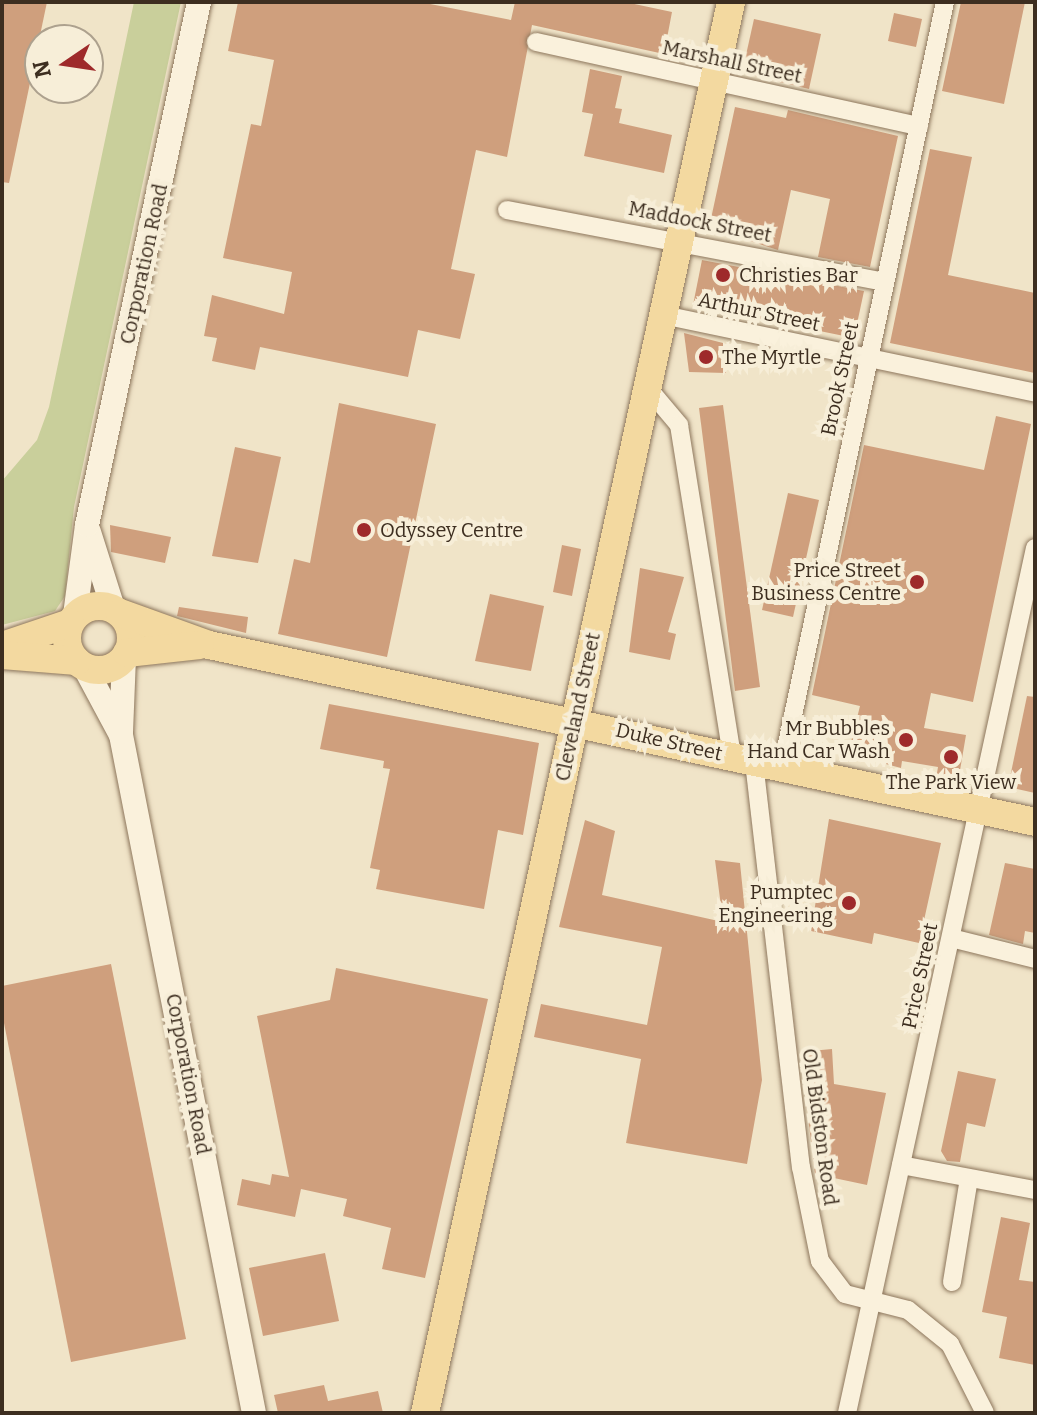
<!DOCTYPE html>
<html>
<head>
<meta charset="utf-8">
<style>
	body { margin:0 }
	#map { position:relative; width:1037px; height:1415px; overflow:hidden; background:#f0e4c8; font-family:Bitter,serif }
	div>[style] { position:absolute }
	.green>* { inset:0; background:#c9cf9b }
	.building>* { inset:0; background:#cf9f7d }
	.roads { filter:drop-shadow(0 0 2px #8d765c) drop-shadow(0 0 2px #8d765c) }
	.minor>* { height:18px; margin:-9px; padding:0 9px; transform-origin:9px; border-radius:9px; background:#faf1dc }
	.secondary>* { height:24px; margin:-12px; padding:0 12px; transform-origin:12px; border-radius:12px; background:#faf1dc }
	.primary>* { height:28px; margin:-14px; padding:0 14px; transform-origin:14px; border-radius:14px; background:#f3d9a0 }
	.primary>.ring { margin:-14px; padding:0; box-sizing:content-box; background:none; border:28px solid #f3d9a0; border-radius:50% }
	.dots>* { width:22px; height:22px; translate:-50% -50%; box-sizing:border-box; border:4px solid #f7eed8; border-radius:50% }
	span { translate:-50% -50%; white-space:nowrap; text-align:center; line-height:1.15; -webkit-text-stroke:8px #f7eed8; paint-order:stroke }
	.street-label { font-size:20px; color:#3d2e20 }
	.poi-label { font-size:20px; color:#3d2e20 }
	.left { translate:0 -50%; text-align:left }
	.right { translate:-100% -50%; text-align:right }
	.frame { position:absolute; inset:0; border:4px solid #3d2e20; pointer-events:none }
	.north { position:absolute; left:24px; top:24px; width:80px; height:80px; box-sizing:border-box; background:#f7eed8; border:2px solid #ada18e; border-radius:50%; rotate:257deg; font-size:22px; font-weight:700; line-height:32px; text-align:center; color:#3d2e20 }
	.north::after { content:''; display:block; margin:auto; width:28px; height:36px; background:#9e2a2b; clip-path:polygon(50% 0,100% 100%,50% 72%,0 100%) }
</style>
</head>
<body>
<div id="map">
	<div class="green">
		<i style="clip-path:polygon(134px 2px,181px 2px,74px 507px,65px 596px,55px 611px,2px 625px,2px 481px,37px 440px,49px 407px)"></i>
	</div>
	<div class="building">
		<i style="clip-path:polygon(2px 2px,47px 2px,9px 183px,2px 182px)"></i>
		<i style="clip-path:polygon(238px 2px,420px 2px,511px 20px,515px 2px,625px 2px,672px 12px,664px 54px,532px 25px,507px 157px,476px 150px,451px 269px,475px 274px,460px 339px,418px 330px,408px 377px,260px 347px,255px 370px,212px 361px,217px 338px,204px 336px,212px 295px,284px 314px,292px 272px,223px 258px,251px 124px,261px 126px,274px 60px,228px 51px)"></i>
		<i style="clip-path:polygon(961px 2px,1025px 2px,1004px 104px,942px 91px)"></i>
		<i style="clip-path:polygon(894px 13px,922px 19px,916px 47px,888px 41px)"></i>
		<i style="clip-path:polygon(754px 19px,821px 34px,809px 89px,742px 73px)"></i>
		<i style="clip-path:polygon(590px 69px,622px 76px,615px 108px,622px 109px,619px 123px,672px 135px,664px 173px,584px 156px,593px 114px,582px 112px)"></i>
		<i style="clip-path:polygon(735px 107px,786px 118px,788px 110px,898px 136px,870px 267px,818px 257px,830px 199px,791px 190px,778px 250px,709px 228px)"></i>
		<i style="clip-path:polygon(930px 149px,972px 157px,948px 275px,1035px 293px,1035px 373px,890px 343px)"></i>
		<i style="clip-path:polygon(702px 260px,864px 291px,854px 338px,693px 305px)"></i>
		<i style="clip-path:polygon(684px 333px,723px 343px,726px 373px,689px 372px)"></i>
		<i style="clip-path:polygon(339px 403px,436px 424px,387px 657px,278px 634px,294px 559px,310px 563px)"></i>
		<i style="clip-path:polygon(723px 405px,760px 687px,735px 691px,699px 408px)"></i>
		<i style="clip-path:polygon(996px 416px,1031px 424px,973px 702px,931px 693px,924px 728px,966px 735px,958px 782px,936px 779px,938px 767px,902px 761px,901px 768px,848px 754px,860px 706px,812px 695px,864px 445px,984px 470px)"></i>
		<i style="clip-path:polygon(235px 447px,281px 457px,258px 563px,212px 556px)"></i>
		<i style="clip-path:polygon(788px 493px,819px 500px,793px 617px,762px 610px)"></i>
		<i style="clip-path:polygon(110px 525px,171px 537px,165px 563px,111px 552px)"></i>
		<i style="clip-path:polygon(562px 545px,581px 549px,572px 596px,553px 592px)"></i>
		<i style="clip-path:polygon(640px 568px,684px 577px,668px 632px,676px 634px,670px 660px,629px 652px)"></i>
		<i style="clip-path:polygon(490px 594px,544px 606px,531px 671px,475px 661px)"></i>
		<i style="clip-path:polygon(179px 607px,248px 617px,246px 633px,177px 616px)"></i>
		<i style="clip-path:polygon(1027px 696px,1035px 697px,1035px 793px,1008px 787px)"></i>
		<i style="clip-path:polygon(329px 704px,539px 743px,523px 835px,498px 830px,484px 909px,376px 889px,380px 870px,370px 868px,390px 769px,383px 768px,384px 761px,320px 749px)"></i>
		<i style="clip-path:polygon(829px 819px,941px 843px,919px 943px,874px 933px,872px 944px,811px 931px)"></i>
		<i style="clip-path:polygon(585px 820px,615px 831px,602px 895px,723px 922px,715px 860px,740px 863px,762px 1080px,747px 1164px,626px 1143px,641px 1059px,534px 1037px,541px 1004px,647px 1025px,662px 947px,559px 927px)"></i>
		<i style="clip-path:polygon(1005px 863px,1035px 869px,1035px 933px,1025px 931px,1023px 944px,989px 935px)"></i>
		<i style="clip-path:polygon(111px 964px,186px 1339px,71px 1362px,2px 1013px,2px 986px)"></i>
		<i style="clip-path:polygon(336px 968px,488px 999px,425px 1278px,382px 1269px,391px 1228px,343px 1216px,347px 1199px,301px 1189px,295px 1217px,237px 1205px,242px 1179px,270px 1185px,272px 1174px,289px 1177px,257px 1016px,330px 1000px)"></i>
		<i style="clip-path:polygon(832px 1049px,834px 1084px,886px 1093px,867px 1185px,815px 1174px,800px 1052px)"></i>
		<i style="clip-path:polygon(958px 1071px,996px 1079px,985px 1127px,967px 1123px,960px 1162px,947px 1161px,941px 1151px)"></i>
		<i style="clip-path:polygon(1001px 1217px,1030px 1223px,1019px 1280px,1035px 1282px,1035px 1365px,999px 1358px,1007px 1317px,982px 1312px)"></i>
		<i style="clip-path:polygon(325px 1253px,339px 1321px,263px 1336px,249px 1268px)"></i>
		<i style="clip-path:polygon(324px 1385px,328px 1401px,378px 1391px,383px 1413px,278px 1413px,274px 1395px)"></i>
	</div>
	<div class="roads">
		<div class="minor">
			<i style="left:536px;top:42px;width:392px;rotate:12.4deg"></i>
			<i style="left:507px;top:210px;width:383px;rotate:10.8deg"></i>
			<i style="left:663px;top:315px;width:380px;rotate:11.8deg"></i>
			<i style="left:647px;top:387px;width:50px;rotate:49.9deg"></i>
			<i style="left:679px;top:425px;width:335px;rotate:80.9deg"></i>
			<i style="left:754px;top:762px;width:408px;rotate:83.4deg"></i>
			<i style="left:801px;top:1167px;width:96px;rotate:78.6deg"></i>
			<i style="left:820px;top:1261px;width:41px;rotate:52.9deg"></i>
			<i style="left:845px;top:1294px;width:65px;rotate:14.3deg"></i>
			<i style="left:908px;top:1310px;width:54px;rotate:39deg"></i>
			<i style="left:950px;top:1344px;width:77px;rotate:63.1deg"></i>
			<i style="left:782px;top:767px;width:782px;rotate:-77.97deg"></i>
			<i style="left:951px;top:938px;width:87px;rotate:14deg"></i>
			<i style="left:901px;top:1165px;width:136px;rotate:10.6deg"></i>
			<i style="left:952px;top:1282px;width:105px;rotate:-80.7deg"></i>
			<i style="left:847px;top:1413px;width:885px;rotate:-77.74deg"></i>
		</div>
		<div class="secondary">
			<i style="left:89px;top:532px;width:80px;rotate:72.5deg"></i>
			<i style="left:75px;top:615px;width:91px;rotate:-82.4deg"></i>
			<i style="left:87px;top:525px;width:535px;rotate:-77.91deg"></i>
			<i style="left:84px;top:666px;width:78px;rotate:61.8deg"></i>
			<i style="left:121px;top:735px;width:691px;rotate:78.9deg"></i>
			<i style="left:121px;top:732px;width:74px;rotate:-87.7deg"></i>
		</div>
		<div class="primary">
			<i class="ring" style="left:67px;top:606px;width:36px;height:36px"></i>
			<i style="left:120px;top:613px;width:95px;rotate:19.8deg"></i>
			<i style="left:209px;top:645px;width:845px;rotate:12.09deg"></i>
			<i style="left:2px;top:646px;width:72px;rotate:-18.7deg"></i>
			<i style="left:127px;top:653px;width:73px;rotate:-6.3deg"></i>
			<i style="left:2px;top:655px;width:75px;rotate:4.6deg"></i>
			<i style="left:425px;top:1413px;width:1444px;rotate:-77.76deg"></i>
		</div>
	</div>
	<div class="dots">
		<i style="left:723px;top:275px;background:#9e2a2b"></i>
		<i style="left:706px;top:357px;background:#9e2a2b"></i>
		<i style="left:364px;top:530px;background:#9e2a2b"></i>
		<i style="left:917px;top:582px;background:#9e2a2b"></i>
		<i style="left:906px;top:740px;background:#9e2a2b"></i>
		<i style="left:951px;top:757px;background:#9e2a2b"></i>
		<i style="left:849px;top:903px;background:#9e2a2b"></i>
	</div>
	<div class="street-label">
		<span style="left:732px;top:62px;rotate:12deg">Marshall Street</span>
		<span style="left:700px;top:222px;rotate:11deg">Maddock Street</span>
		<span style="left:144px;top:264px;rotate:-78deg">Corporation Road</span>
		<span style="left:759px;top:312px;rotate:12deg">Arthur Street</span>
		<span style="left:840px;top:379px;rotate:-78deg">Brook Street</span>
		<span style="left:578px;top:707px;rotate:-78deg">Cleveland Street</span>
		<span style="left:669px;top:742px;rotate:13deg">Duke Street</span>
		<span style="left:920px;top:976px;rotate:-78deg">Price Street</span>
		<span style="left:188px;top:1074px;rotate:79deg">Corporation Road</span>
		<span style="left:820px;top:1127px;rotate:82deg">Old Bidston Road</span>
	</div>
	<div class="poi-label">
		<span class="left" style="left:739px;top:275px">Christies Bar</span>
		<span class="left" style="left:722px;top:357px">The Myrtle</span>
		<span class="left" style="left:380px;top:530px">Odyssey Centre</span>
		<span class="right" style="left:901px;top:582px">Price Street<br>Business Centre</span>
		<span class="right" style="left:890px;top:740px">Mr Bubbles<br>Hand Car Wash</span>
		<span style="left:951px;top:782px">The Park View</span>
		<span class="right" style="left:833px;top:904px">Pumptec<br>Engineering</span>
	</div>
	<div class="frame"></div>
	<div class="north">N</div>
</div>
</body>
</html>
